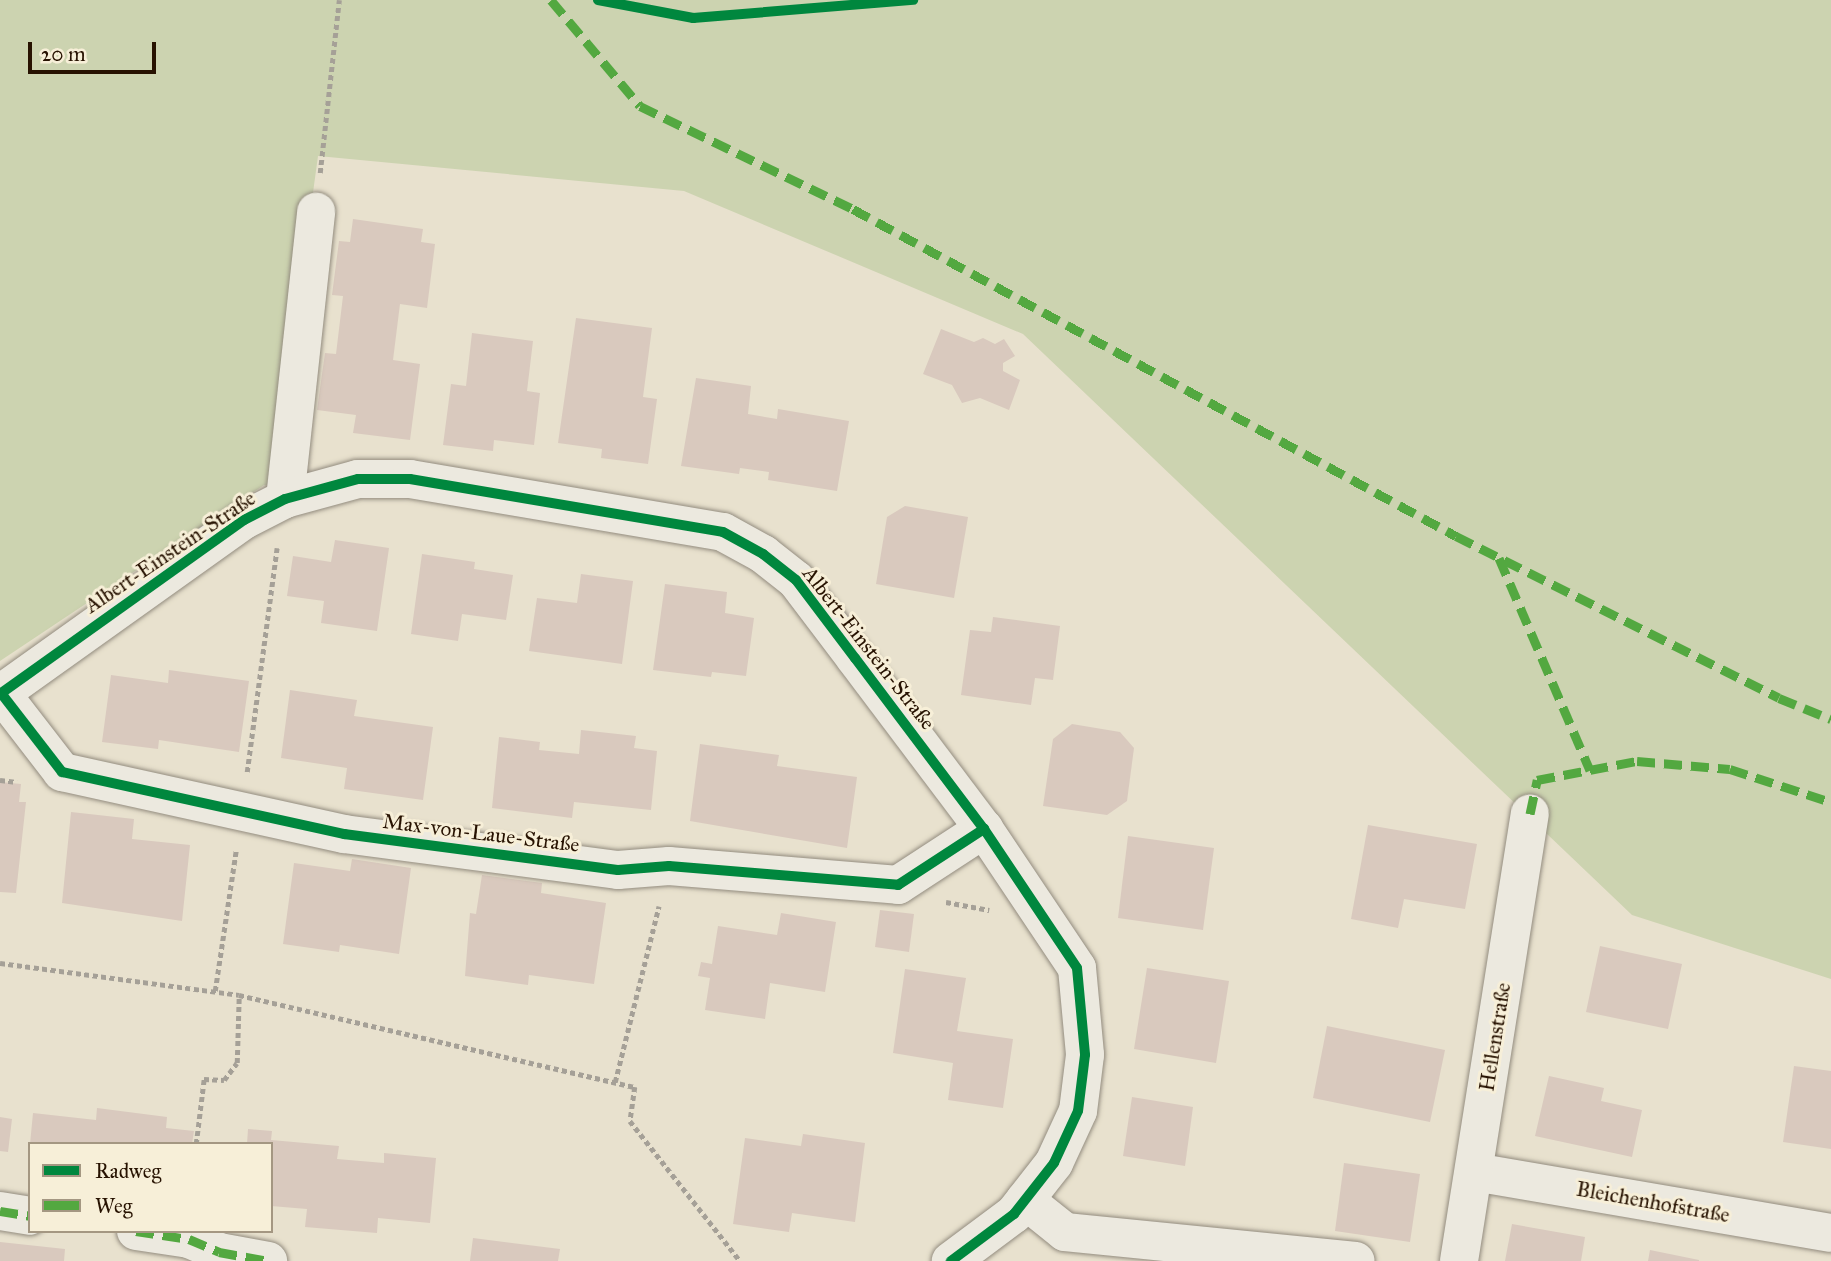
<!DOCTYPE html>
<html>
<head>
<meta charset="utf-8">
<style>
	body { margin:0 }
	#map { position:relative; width:1831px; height:1261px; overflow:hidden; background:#e8e1ce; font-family:"IM FELL Great Primer",serif }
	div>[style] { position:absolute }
	.green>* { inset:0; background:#ccd3b0 }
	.building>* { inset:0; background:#d9c9be }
	.path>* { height:4.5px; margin-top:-2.25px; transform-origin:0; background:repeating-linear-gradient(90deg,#a5a097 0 5px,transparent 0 8.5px) }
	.roads { filter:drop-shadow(0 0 2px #938c7f) drop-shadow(0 0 2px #938c7f) }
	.minor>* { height:38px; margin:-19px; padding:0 19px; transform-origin:19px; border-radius:19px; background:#ece9df }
	.quiet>* { height:9px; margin-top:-4.5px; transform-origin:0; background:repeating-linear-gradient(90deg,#53a840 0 18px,transparent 0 27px) }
	.cycleway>* { height:10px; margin:-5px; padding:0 5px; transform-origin:5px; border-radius:5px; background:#00873e }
	span { translate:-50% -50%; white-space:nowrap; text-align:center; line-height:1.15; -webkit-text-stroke:6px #f7efd8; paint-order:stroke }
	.street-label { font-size:21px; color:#271201 }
	.legend { position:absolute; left:28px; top:1142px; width:245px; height:91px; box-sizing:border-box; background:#f7efd8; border:2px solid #a49782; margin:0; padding:9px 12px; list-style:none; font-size:21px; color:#271201 }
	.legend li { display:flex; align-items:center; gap:14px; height:35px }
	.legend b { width:35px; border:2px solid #a49782 }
	.scale { position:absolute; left:28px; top:42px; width:128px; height:32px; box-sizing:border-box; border:4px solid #271201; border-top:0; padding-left:9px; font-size:21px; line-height:24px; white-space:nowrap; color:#271201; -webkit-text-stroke:5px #f7efd8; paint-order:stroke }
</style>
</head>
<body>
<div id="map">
	<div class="green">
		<i style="clip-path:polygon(0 0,1831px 0,1831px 979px,1632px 915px,1023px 334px,684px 191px,318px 156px,273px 485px,264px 485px,0 661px)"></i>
	</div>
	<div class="building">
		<i style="clip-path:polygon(353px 219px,423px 229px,421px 242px,435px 244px,427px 308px,400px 304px,393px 360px,420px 364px,410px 440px,353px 433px,356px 415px,317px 410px,325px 353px,336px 354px,343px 296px,332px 295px,339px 241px,350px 242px)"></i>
		<i style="clip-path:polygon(576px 318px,652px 328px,643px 397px,657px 399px,648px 464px,601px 458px,602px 449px,558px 443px)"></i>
		<i style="clip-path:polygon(941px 329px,974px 342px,983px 338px,995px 344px,1004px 339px,1015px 356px,1003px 363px,1003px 371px,1020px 380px,1009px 410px,980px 398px,962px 403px,952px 385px,923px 374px)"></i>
		<i style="clip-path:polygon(472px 333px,533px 341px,527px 391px,540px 393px,534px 445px,494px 440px,493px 451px,443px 445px,451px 384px,466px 386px)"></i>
		<i style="clip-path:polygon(696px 378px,751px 386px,748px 414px,777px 419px,778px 409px,849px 421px,837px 491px,768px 480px,769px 472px,740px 468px,739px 474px,681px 466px)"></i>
		<i style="clip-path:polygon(905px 506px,968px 517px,954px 598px,876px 584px,887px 517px)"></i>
		<i style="clip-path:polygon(335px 540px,389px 548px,377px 631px,321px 623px,324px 601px,287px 596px,293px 556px,331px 562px)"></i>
		<i style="clip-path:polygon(422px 554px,475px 562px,474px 569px,513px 575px,506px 620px,462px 614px,458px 641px,411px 634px)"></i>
		<i style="clip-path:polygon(581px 574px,633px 581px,622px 664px,529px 651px,537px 598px,577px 603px)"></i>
		<i style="clip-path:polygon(665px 584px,727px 592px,725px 613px,754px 618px,746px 676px,712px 672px,711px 677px,653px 670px)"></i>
		<i style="clip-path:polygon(993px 617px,1060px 626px,1053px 680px,1035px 678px,1031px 705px,961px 695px,970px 630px,991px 632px)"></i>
		<i style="clip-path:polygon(169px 670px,249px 681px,239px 752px,159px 740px,158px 749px,102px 742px,111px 675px,168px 683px)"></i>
		<i style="clip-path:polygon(290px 690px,357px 700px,354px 716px,433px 727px,423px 800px,344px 789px,347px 768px,281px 758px)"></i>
		<i style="clip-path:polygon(1072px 724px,1120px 732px,1134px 748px,1127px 801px,1107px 815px,1043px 806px,1053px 739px)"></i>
		<i style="clip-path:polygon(581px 730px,636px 736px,634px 748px,657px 751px,651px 810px,574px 802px,572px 818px,492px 808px,499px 737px,540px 742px,539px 750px,579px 754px)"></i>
		<i style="clip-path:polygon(700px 744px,779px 755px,777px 766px,857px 777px,847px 848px,690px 821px)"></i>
		<i style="clip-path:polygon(0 782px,21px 784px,19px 802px,26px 802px,16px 893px,0 892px)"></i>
		<i style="clip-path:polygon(71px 812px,134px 819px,132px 839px,190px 845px,182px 921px,62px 903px)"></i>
		<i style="clip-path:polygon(1368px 825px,1477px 844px,1465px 909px,1404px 899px,1398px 928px,1351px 919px)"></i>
		<i style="clip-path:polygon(1128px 836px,1214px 848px,1203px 930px,1118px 918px)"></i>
		<i style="clip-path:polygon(352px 859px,411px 868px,399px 954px,340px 945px,339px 952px,283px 944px,294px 863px,350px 871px)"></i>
		<i style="clip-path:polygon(482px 875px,542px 883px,541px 893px,606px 903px,594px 984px,529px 975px,528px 985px,465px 976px,470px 913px,476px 914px)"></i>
		<i style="clip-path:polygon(880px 910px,914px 914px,909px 952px,875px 947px)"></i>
		<i style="clip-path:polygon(781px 913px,836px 922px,825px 992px,770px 983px,765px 1019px,705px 1010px,710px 978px,698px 976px,701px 962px,712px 964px,718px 926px,777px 935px)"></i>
		<i style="clip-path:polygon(1600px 946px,1682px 964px,1668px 1029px,1586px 1012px)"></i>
		<i style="clip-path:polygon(1147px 968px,1229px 981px,1216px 1063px,1134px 1049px)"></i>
		<i style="clip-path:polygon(905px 969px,966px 978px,957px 1031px,1013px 1039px,1003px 1108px,948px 1100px,953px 1063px,893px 1053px)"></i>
		<i style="clip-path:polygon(1327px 1026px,1445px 1050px,1430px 1122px,1313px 1098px)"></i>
		<i style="clip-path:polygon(1794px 1066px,1831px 1071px,1831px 1149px,1783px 1142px)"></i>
		<i style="clip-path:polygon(1549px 1076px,1604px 1088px,1601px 1101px,1642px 1110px,1632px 1157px,1535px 1136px)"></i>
		<i style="clip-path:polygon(1132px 1097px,1193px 1107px,1185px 1166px,1123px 1156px)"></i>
		<i style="clip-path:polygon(97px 1108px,167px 1117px,166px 1128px,194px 1131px,192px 1144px,30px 1144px,33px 1113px,96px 1120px)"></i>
		<i style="clip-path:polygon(0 1117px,12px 1119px,8px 1152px,0 1151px)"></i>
		<i style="clip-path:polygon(248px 1129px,272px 1131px,271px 1140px,339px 1146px,337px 1159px,384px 1163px,384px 1153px,436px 1158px,430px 1223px,378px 1218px,377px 1233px,305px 1227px,307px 1209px,271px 1206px,271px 1144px,247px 1144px)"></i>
		<i style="clip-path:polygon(803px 1134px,865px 1143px,855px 1222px,792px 1213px,789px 1232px,733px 1224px,745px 1138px,801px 1146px)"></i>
		<i style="clip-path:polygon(1344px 1163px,1420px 1174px,1410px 1242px,1335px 1231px)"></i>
		<i style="clip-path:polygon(1512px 1224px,1585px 1237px,1581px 1261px,1505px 1261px)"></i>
		<i style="clip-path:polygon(473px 1238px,560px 1249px,558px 1261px,470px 1261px)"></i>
		<i style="clip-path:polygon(0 1242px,65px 1249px,64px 1261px,0 1261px)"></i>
		<i style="clip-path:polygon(1650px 1250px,1699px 1260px,1699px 1261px,1648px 1261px)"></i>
	</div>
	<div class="path">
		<i style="left:320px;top:173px;width:174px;rotate:-83.7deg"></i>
		<i style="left:247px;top:772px;width:226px;rotate:-82.4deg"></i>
		<i style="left:0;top:780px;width:17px;rotate:7deg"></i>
		<i style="left:946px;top:902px;width:44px;rotate:10.5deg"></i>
		<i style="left:0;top:963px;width:241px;rotate:7.6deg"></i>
		<i style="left:239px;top:995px;width:407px;rotate:13.1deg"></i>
		<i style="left:635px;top:1087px;width:34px;rotate:98deg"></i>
		<i style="left:630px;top:1121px;width:178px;rotate:51.8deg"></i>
		<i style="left:215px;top:991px;width:143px;rotate:-81.5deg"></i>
		<i style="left:615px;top:1082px;width:181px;rotate:-76deg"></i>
		<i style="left:196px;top:1144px;width:65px;rotate:-83deg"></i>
		<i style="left:204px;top:1079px;width:20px;rotate:3deg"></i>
		<i style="left:224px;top:1080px;width:21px;rotate:-53deg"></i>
		<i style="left:237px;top:1063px;width:68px;rotate:-88.3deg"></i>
	</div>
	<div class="roads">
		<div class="minor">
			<i style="left:285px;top:499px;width:289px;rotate:-83.8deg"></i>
			<i style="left:1px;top:693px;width:100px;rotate:52.3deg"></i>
			<i style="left:62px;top:772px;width:289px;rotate:12.4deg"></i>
			<i style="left:344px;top:834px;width:276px;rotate:7.5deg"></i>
			<i style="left:618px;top:870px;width:51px;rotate:-4.5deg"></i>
			<i style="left:669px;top:866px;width:230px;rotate:4.7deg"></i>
			<i style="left:898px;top:885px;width:103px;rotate:-33.1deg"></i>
			<i style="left:0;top:694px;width:300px;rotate:-35.5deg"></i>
			<i style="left:244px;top:520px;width:46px;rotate:-27.1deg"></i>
			<i style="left:285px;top:499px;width:76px;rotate:-15.3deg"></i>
			<i style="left:358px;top:479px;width:52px"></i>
			<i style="left:410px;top:479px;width:317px;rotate:9.6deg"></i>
			<i style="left:723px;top:532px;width:46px;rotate:28.8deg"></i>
			<i style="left:763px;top:554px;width:42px;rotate:38.2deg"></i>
			<i style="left:796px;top:580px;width:98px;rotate:52.9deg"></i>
			<i style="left:855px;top:658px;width:214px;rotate:53deg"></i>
			<i style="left:984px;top:829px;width:167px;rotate:56.2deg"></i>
			<i style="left:1077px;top:968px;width:87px;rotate:84.7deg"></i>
			<i style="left:1085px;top:1055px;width:56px;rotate:97.1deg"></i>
			<i style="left:1078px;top:1111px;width:57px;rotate:114.8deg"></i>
			<i style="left:1054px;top:1163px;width:65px;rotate:128.1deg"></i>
			<i style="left:1014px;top:1214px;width:79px;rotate:143.3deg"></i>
			<i style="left:1474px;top:1172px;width:362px;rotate:9.7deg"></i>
			<i style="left:1025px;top:1200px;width:51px;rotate:38.7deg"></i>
			<i style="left:1065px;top:1232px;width:292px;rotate:5.7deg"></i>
			<i style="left:0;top:1211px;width:30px;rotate:9deg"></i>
			<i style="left:136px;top:1231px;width:54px;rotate:8.6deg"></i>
			<i style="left:189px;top:1239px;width:33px;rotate:23deg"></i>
			<i style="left:219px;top:1252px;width:50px;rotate:10.4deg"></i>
			<i style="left:1459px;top:1261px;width:453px;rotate:-81deg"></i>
		</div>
	</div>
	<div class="quiet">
		<i style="left:551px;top:0;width:138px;rotate:50deg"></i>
		<i style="left:640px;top:106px;width:237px;rotate:25.8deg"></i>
		<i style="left:853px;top:209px;width:686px;rotate:28.47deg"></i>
		<i style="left:1456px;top:536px;width:361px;rotate:26.6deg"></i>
		<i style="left:1779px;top:698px;width:56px;rotate:22deg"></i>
		<i style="left:1499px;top:558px;width:231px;rotate:66.8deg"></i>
		<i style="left:1530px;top:814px;width:35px;rotate:-78deg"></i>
		<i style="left:1537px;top:780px;width:102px;rotate:-10.8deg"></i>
		<i style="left:1637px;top:761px;width:93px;rotate:4.9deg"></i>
		<i style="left:1730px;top:769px;width:106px;rotate:18.1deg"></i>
		<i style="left:0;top:1211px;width:30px;rotate:9deg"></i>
		<i style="left:136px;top:1231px;width:54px;rotate:8.6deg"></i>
		<i style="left:189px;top:1239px;width:33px;rotate:23deg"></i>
		<i style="left:219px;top:1252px;width:50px;rotate:10.4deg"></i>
	</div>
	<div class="cycleway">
		<i style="left:598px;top:0;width:97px;rotate:10.7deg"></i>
		<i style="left:693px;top:18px;width:221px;rotate:-4.7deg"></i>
		<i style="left:1px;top:693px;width:100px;rotate:52.3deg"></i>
		<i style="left:62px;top:772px;width:289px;rotate:12.4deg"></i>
		<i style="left:344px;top:834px;width:276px;rotate:7.5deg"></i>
		<i style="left:618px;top:870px;width:51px;rotate:-4.5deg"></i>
		<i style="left:669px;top:866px;width:230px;rotate:4.7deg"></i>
		<i style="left:898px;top:885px;width:103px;rotate:-33.1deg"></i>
		<i style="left:0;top:694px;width:300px;rotate:-35.5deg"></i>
		<i style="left:244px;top:520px;width:46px;rotate:-27.1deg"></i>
		<i style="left:285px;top:499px;width:76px;rotate:-15.3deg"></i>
		<i style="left:358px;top:479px;width:52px"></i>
		<i style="left:410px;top:479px;width:317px;rotate:9.6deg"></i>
		<i style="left:723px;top:532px;width:46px;rotate:28.8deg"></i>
		<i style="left:763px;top:554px;width:42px;rotate:38.2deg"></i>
		<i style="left:796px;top:580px;width:98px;rotate:52.9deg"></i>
		<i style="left:855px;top:658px;width:214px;rotate:53deg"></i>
		<i style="left:984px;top:829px;width:167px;rotate:56.2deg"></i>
		<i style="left:1077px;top:968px;width:87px;rotate:84.7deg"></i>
		<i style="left:1085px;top:1055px;width:56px;rotate:97.1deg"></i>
		<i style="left:1078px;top:1111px;width:57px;rotate:114.8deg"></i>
		<i style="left:1054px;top:1163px;width:65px;rotate:128.1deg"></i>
		<i style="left:1014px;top:1214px;width:79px;rotate:143.3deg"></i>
	</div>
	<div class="street-label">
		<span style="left:170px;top:552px;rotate:-34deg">Albert-Einstein-Straße</span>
		<span style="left:869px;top:648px;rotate:52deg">Albert-Einstein-Straße</span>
		<span style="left:481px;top:833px;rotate:7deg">Max-von-Laue-Straße</span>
		<span style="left:1495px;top:1037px;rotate:-81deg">Hellenstraße</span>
		<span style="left:1653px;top:1202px;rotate:10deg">Bleichenhofstraße</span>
	</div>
	<ul class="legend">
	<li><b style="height:9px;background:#00873e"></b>Radweg</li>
	<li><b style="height:9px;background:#53a840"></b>Weg</li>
	</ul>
	<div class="scale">20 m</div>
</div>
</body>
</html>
